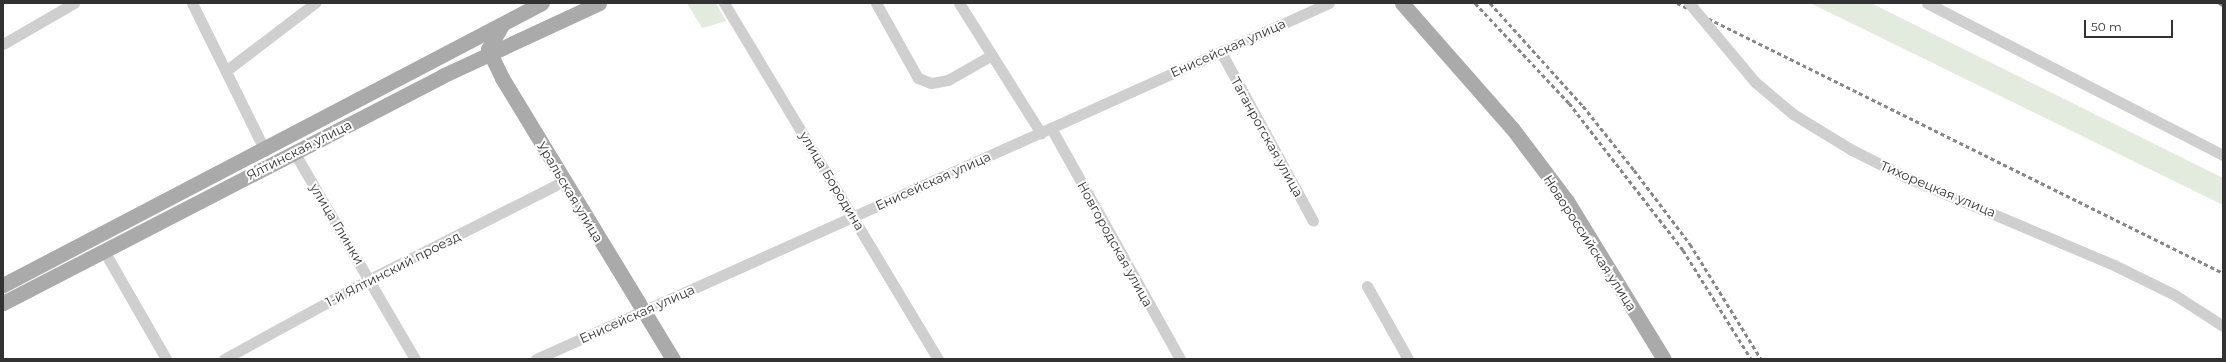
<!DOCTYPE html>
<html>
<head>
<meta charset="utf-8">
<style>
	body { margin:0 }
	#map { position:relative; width:2226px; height:362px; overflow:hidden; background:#fff; font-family:Montserrat,sans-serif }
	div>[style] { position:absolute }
	.green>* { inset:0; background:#e3ebde }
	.minor>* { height:11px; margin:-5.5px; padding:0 5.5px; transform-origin:5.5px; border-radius:5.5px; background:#cfcfcf }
	.major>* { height:15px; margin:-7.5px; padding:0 7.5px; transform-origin:7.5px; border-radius:7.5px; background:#aaa }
	.rail>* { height:3px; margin-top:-1.5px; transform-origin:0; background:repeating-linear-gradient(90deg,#878787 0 4px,transparent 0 7px) }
	.minor-bridge>* { height:11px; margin:-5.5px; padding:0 5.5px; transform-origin:5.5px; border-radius:5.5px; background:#cfcfcf }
	span { translate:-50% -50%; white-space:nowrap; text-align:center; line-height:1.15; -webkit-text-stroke:4px #fff; paint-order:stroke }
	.street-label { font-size:13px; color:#323232 }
	.frame { position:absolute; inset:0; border:4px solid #323232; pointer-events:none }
	.scale { position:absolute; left:2084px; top:20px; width:89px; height:18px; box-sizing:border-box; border:2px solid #323232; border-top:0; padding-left:5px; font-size:12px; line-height:14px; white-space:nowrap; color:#323232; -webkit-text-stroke:3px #fff; paint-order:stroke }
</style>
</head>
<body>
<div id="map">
	<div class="green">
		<i style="clip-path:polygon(687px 3px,716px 3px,726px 21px,702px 28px)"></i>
		<i style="clip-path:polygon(1810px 3px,1871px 3px,2223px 178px,2223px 205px)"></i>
	</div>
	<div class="minor">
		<i style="left:192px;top:3px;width:165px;rotate:63.7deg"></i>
		<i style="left:724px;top:3px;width:415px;rotate:59deg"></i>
		<i style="left:876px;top:3px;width:86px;rotate:60.8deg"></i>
		<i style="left:918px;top:78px;width:14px;rotate:21deg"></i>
		<i style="left:931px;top:83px;width:17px;rotate:-10deg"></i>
		<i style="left:948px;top:80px;width:48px;rotate:-29.7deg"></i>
		<i style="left:959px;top:3px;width:154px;rotate:57.8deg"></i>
		<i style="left:1927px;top:3px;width:333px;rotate:27.2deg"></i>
		<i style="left:3px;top:44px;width:82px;rotate:-30deg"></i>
		<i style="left:1221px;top:52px;width:192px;rotate:61.4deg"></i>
		<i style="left:227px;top:70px;width:111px;rotate:-37.3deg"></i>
		<i style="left:1793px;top:114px;width:69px;rotate:31.4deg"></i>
		<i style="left:1852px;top:150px;width:63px;rotate:26.6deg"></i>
		<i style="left:1908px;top:178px;width:224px;rotate:22.9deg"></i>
		<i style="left:2114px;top:265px;width:68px;rotate:26.2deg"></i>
		<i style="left:2175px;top:295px;width:57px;rotate:32.9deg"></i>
		<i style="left:1051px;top:128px;width:265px;rotate:60.8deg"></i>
		<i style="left:294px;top:152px;width:240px;rotate:59.7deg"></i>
		<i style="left:104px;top:251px;width:125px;rotate:60.1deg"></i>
		<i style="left:1367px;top:286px;width:84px;rotate:60.7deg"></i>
		<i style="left:224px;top:359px;width:166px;rotate:-28.7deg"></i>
		<i style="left:370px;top:279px;width:217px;rotate:-26.8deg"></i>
		<i style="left:536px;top:359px;width:869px;rotate:-24.18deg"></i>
	</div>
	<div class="major">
		<i style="left:1402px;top:3px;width:167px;rotate:48.7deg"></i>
		<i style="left:1512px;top:128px;width:91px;rotate:53deg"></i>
		<i style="left:1567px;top:201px;width:185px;rotate:58.5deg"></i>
		<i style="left:502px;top:25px;width:28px;rotate:120deg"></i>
		<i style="left:488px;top:49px;width:32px;rotate:64deg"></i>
		<i style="left:502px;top:78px;width:329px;rotate:58.7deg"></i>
		<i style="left:3px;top:285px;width:608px;rotate:-27.62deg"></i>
		<i style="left:3px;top:303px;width:494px;rotate:-27.3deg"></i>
		<i style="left:442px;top:76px;width:173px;rotate:-24.9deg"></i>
	</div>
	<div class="rail">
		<i style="left:1475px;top:3px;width:137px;rotate:46.8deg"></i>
		<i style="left:1569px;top:103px;width:186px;rotate:52.2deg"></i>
		<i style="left:1683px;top:250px;width:128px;rotate:58deg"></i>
		<i style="left:1490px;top:3px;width:139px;rotate:47.9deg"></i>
		<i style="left:1583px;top:106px;width:82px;rotate:51.4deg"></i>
		<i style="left:1634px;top:170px;width:93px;rotate:52.9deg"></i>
		<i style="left:1690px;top:244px;width:135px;rotate:58.3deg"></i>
		<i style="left:1677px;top:3px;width:609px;rotate:26.31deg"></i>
		<i style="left:2219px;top:3px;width:4px;rotate:27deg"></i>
	</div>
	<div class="minor-bridge">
		<i style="left:1689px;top:3px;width:103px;rotate:50.1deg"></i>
		<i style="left:1755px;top:82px;width:50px;rotate:40.1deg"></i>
	</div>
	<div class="street-label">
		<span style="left:1228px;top:48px;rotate:-24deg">Енисейская улица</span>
		<span style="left:1267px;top:137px;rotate:61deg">Таганрогская улица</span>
		<span style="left:299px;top:150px;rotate:-27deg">Ялтинская улица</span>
		<span style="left:832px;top:181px;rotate:59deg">улица Бородина</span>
		<span style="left:933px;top:181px;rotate:-24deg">Енисейская улица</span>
		<span style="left:1938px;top:189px;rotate:23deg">Тихорецкая улица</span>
		<span style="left:570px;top:192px;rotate:59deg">Уральская улица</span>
		<span style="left:337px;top:224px;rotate:59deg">улица Глинки</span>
		<span style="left:1590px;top:243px;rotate:57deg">Новороссийская улица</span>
		<span style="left:1115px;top:244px;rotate:61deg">Новгородская улица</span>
		<span style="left:393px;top:269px;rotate:-27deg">1-й Ялтинский проезд</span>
		<span style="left:637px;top:314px;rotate:-24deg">Енисейская улица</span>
	</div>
	<div class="frame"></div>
	<div class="scale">50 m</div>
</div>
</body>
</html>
